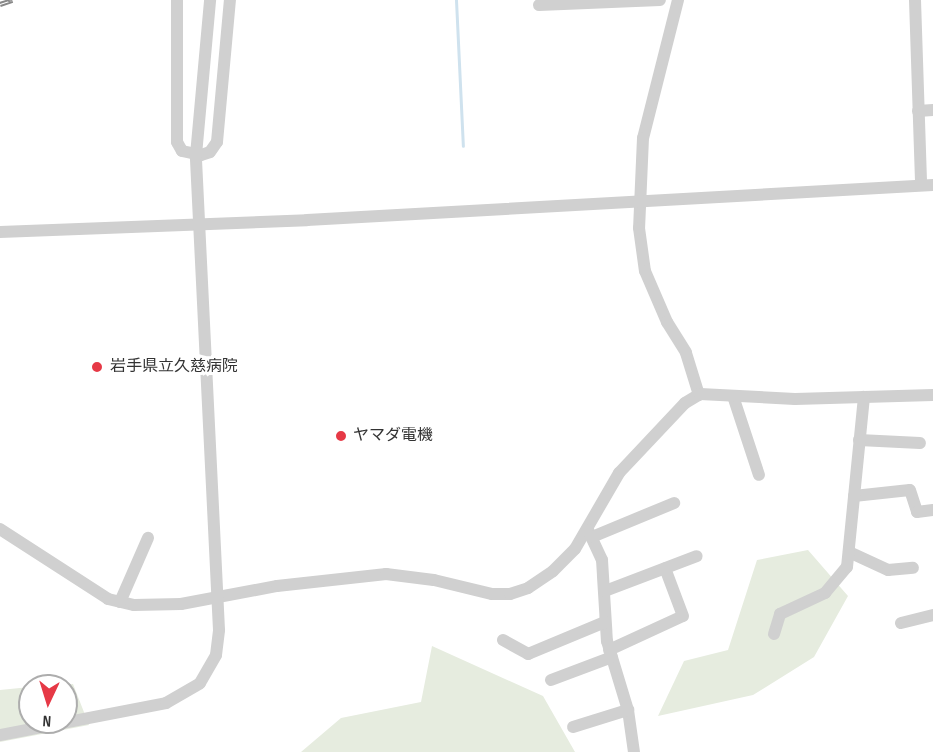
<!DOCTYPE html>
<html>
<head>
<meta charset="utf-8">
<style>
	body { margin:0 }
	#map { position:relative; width:933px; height:752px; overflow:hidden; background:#fff; font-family:"Sofia Sans Condensed","Noto Sans JP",sans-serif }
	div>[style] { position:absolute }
	.green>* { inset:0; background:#e6ecdf }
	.stream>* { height:3px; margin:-1.5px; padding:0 1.5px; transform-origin:1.5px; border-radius:1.5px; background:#cfe2ee }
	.minor>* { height:12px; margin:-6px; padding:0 6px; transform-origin:6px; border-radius:6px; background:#d0d0d0 }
	.rail>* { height:5px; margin-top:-2.5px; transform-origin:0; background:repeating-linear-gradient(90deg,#fff 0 9px,#888 0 18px); box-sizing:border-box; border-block:2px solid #888 }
	.dots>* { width:16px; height:16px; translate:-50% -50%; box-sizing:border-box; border:3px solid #fff; border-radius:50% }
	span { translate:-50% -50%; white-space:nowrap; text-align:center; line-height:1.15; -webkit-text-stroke:6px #fff; paint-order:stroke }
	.poi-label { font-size:16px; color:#333 }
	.left { translate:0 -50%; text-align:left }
	.north { position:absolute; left:18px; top:674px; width:60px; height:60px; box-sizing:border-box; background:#fff; border:2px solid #adadad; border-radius:50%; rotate:184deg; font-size:16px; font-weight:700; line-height:24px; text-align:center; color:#333 }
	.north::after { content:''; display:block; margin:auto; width:21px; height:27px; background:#e63946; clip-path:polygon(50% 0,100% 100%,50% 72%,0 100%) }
</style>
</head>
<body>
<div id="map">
	<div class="green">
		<i style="clip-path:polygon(808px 550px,848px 596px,814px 657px,753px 695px,658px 716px,684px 661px,728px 650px,757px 560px)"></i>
		<i style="clip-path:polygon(432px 646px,543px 696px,575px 752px,301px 752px,341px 718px,421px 702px)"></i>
		<i style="clip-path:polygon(73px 684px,89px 725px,0 742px,0 690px,30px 687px,30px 722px,66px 722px,66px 686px,44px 686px)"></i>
	</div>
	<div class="stream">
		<i style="left:456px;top:0;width:146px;rotate:87.3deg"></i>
	</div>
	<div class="minor">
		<i style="left:177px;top:0;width:142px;rotate:90deg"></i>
		<i style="left:177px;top:142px;width:10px;rotate:61deg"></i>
		<i style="left:182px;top:151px;width:19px;rotate:12deg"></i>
		<i style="left:201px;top:155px;width:9px;rotate:-18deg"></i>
		<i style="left:210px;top:152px;width:12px;rotate:-55deg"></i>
		<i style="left:217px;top:142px;width:143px;rotate:-84.8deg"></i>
		<i style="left:678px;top:0;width:142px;rotate:104.2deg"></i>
		<i style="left:643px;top:138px;width:90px;rotate:92.5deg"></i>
		<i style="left:639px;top:228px;width:43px;rotate:82.1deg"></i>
		<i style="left:645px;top:271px;width:56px;rotate:66.7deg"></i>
		<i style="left:667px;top:322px;width:36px;rotate:58deg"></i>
		<i style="left:686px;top:353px;width:44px;rotate:72.8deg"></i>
		<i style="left:915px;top:0;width:185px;rotate:88.1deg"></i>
		<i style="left:539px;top:5px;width:121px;rotate:-2.4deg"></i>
		<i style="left:918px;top:111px;width:15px;rotate:-4deg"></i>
		<i style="left:0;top:232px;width:307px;rotate:-2.2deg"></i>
		<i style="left:307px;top:220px;width:627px;rotate:-3.2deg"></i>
		<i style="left:733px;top:396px;width:83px;rotate:71.8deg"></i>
		<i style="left:859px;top:440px;width:61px;rotate:2.8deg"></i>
		<i style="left:854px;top:496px;width:56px;rotate:-6.1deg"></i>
		<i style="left:910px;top:490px;width:23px;rotate:72deg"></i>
		<i style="left:917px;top:512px;width:16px;rotate:-7deg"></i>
		<i style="left:0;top:529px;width:129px;rotate:32.9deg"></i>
		<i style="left:108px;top:599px;width:27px;rotate:13deg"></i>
		<i style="left:134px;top:605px;width:47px;rotate:-1.2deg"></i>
		<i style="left:181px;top:604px;width:98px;rotate:-10.6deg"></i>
		<i style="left:277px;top:586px;width:110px;rotate:-6.3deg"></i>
		<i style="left:386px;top:574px;width:48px;rotate:7.1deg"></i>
		<i style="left:434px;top:580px;width:60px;rotate:13.6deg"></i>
		<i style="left:492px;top:594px;width:18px"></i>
		<i style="left:510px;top:594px;width:19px;rotate:-18deg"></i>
		<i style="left:528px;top:588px;width:30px;rotate:-34deg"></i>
		<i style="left:553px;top:571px;width:31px;rotate:-45deg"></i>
		<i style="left:575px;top:549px;width:88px;rotate:-59.9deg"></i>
		<i style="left:619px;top:473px;width:96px;rotate:-46.7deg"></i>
		<i style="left:685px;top:403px;width:17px;rotate:-31deg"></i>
		<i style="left:700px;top:394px;width:95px;rotate:3deg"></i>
		<i style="left:795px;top:399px;width:138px;rotate:-1.7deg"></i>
		<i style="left:588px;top:530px;width:33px;rotate:65deg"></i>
		<i style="left:602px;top:560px;width:81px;rotate:86.5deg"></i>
		<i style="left:607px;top:641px;width:72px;rotate:73.1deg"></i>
		<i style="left:628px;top:710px;width:42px;rotate:81.9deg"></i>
		<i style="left:592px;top:537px;width:89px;rotate:-22.5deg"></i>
		<i style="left:849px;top:552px;width:43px;rotate:24.8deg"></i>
		<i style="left:888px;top:570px;width:25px;rotate:-5deg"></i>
		<i style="left:605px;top:591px;width:98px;rotate:-20.8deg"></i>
		<i style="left:120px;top:602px;width:70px;rotate:-66.4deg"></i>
		<i style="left:901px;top:623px;width:33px;rotate:-14deg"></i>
		<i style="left:774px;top:634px;width:21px;rotate:-73deg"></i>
		<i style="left:780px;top:614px;width:50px;rotate:-25deg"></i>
		<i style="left:825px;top:593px;width:34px;rotate:-50deg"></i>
		<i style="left:847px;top:567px;width:171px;rotate:-84.3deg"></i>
		<i style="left:503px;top:640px;width:29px;rotate:29deg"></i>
		<i style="left:528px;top:654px;width:83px;rotate:-22.6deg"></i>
		<i style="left:609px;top:650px;width:81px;rotate:-24.7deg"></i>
		<i style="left:683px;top:616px;width:51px;rotate:-110.6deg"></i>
		<i style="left:551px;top:680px;width:65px;rotate:-20.7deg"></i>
		<i style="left:573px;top:727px;width:58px;rotate:-17.2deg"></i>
		<i style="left:0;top:735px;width:169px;rotate:-10.9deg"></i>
		<i style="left:166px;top:703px;width:39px;rotate:-30deg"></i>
		<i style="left:200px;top:683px;width:32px;rotate:-60deg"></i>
		<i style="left:216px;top:655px;width:25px;rotate:-83deg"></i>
		<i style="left:219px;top:630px;width:476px;rotate:-92.8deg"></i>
		<i style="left:196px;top:155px;width:156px;rotate:-84.8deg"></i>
	</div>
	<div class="rail">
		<i style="left:0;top:4px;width:13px;rotate:-18deg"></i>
	</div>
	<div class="dots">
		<i style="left:97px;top:367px;background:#e63946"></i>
		<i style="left:341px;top:436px;background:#e63946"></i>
	</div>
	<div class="poi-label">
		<span class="left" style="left:110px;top:367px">岩手県立久慈病院</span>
		<span class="left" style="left:353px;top:436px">ヤマダ電機</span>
	</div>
	<div class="north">N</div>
</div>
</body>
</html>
